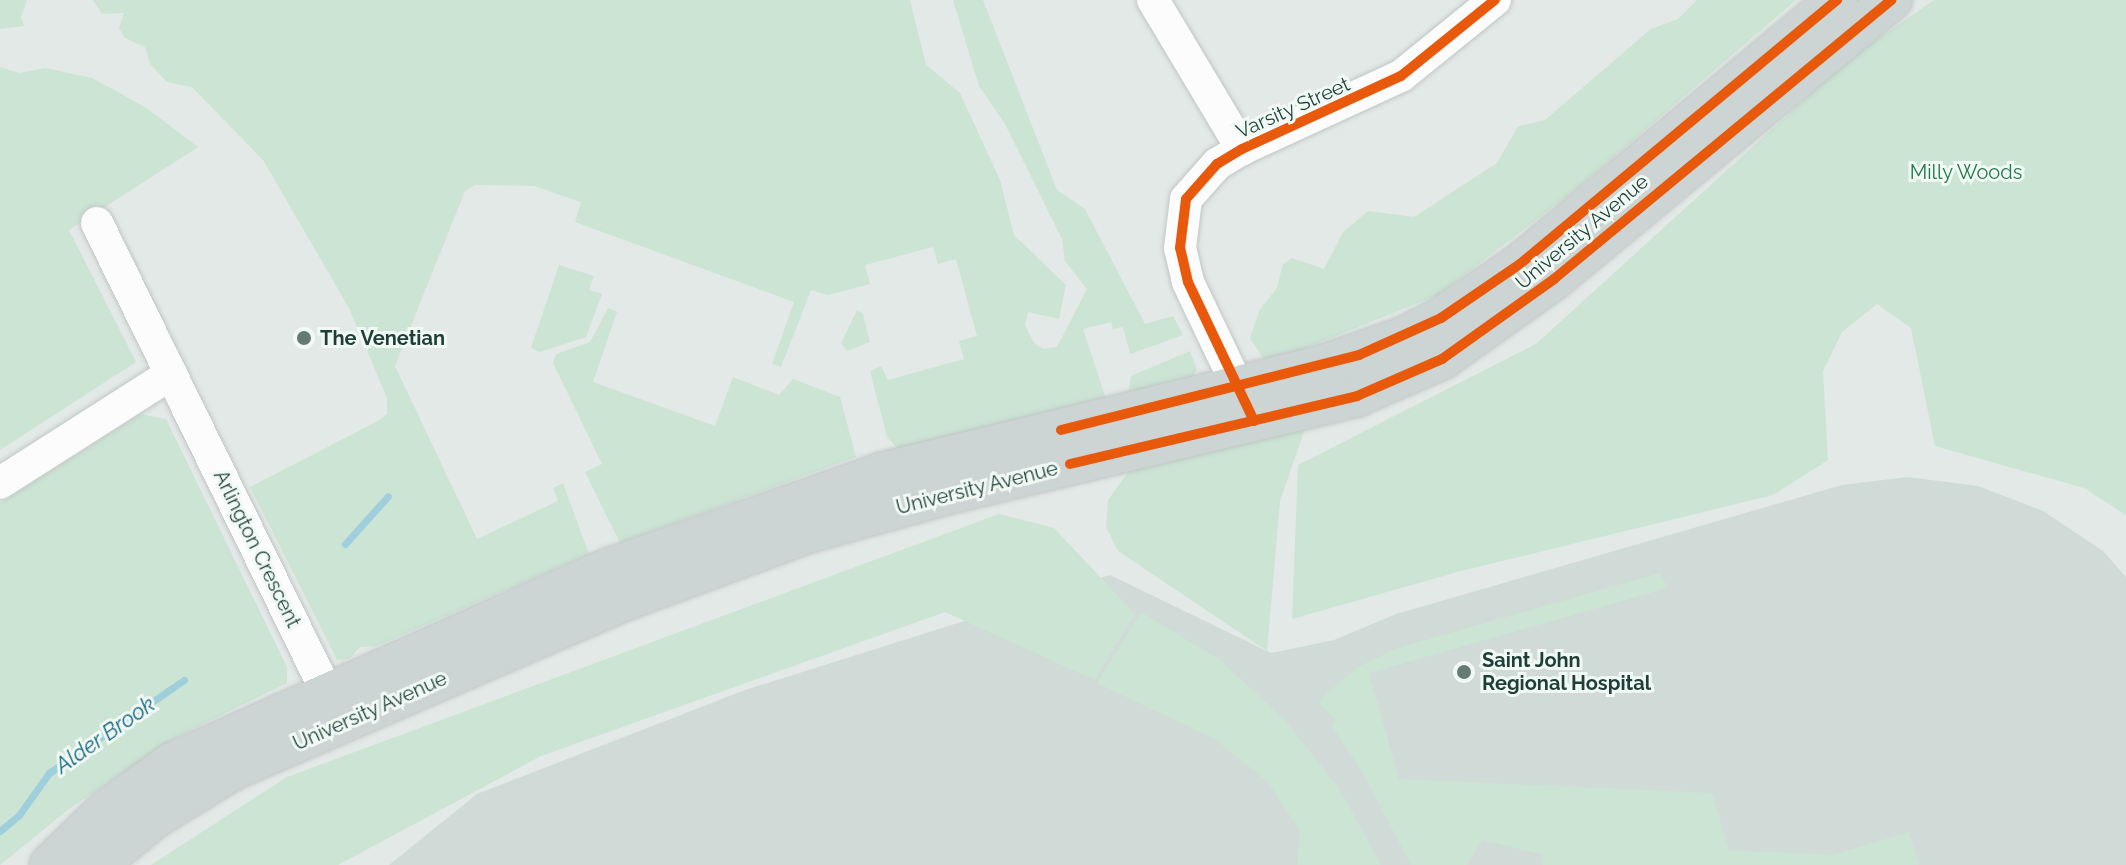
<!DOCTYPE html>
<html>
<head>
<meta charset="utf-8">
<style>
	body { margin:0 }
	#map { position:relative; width:2126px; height:865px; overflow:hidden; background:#e3e9e7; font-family:Raleway,sans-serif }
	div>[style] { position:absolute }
	.built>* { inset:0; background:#d0dbd7 }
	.green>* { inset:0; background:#cbe4d4 }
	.stream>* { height:7px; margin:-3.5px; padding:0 3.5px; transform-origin:3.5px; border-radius:3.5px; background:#9fcedc }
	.roads { filter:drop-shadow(0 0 2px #c0c6c4) drop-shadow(0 0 2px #c0c6c4) }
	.minor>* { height:32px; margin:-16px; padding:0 16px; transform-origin:16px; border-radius:16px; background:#fbfcfb }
	.major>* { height:40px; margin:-20px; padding:0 20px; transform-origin:20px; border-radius:20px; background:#ccd5d4 }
	.cycleway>* { height:10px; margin:-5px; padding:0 5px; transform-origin:5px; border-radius:5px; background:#e8590c }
	.dots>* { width:22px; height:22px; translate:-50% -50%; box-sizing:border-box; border:4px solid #f1f9f5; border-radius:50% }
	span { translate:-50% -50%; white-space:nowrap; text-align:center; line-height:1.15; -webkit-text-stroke:6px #f1f9f5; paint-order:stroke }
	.street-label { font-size:20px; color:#1f3e38 }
	.park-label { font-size:20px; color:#25794c }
	.poi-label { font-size:20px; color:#1f3e38; font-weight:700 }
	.left { translate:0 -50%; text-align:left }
	.water-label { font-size:22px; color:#146580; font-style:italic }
</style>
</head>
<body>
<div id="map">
	<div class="built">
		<i style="clip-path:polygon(1907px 477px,1978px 486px,2043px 511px,2103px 551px,2126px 577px,2126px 865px,389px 865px,477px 794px,745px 690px,1110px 575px,1271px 653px,1334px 640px,1396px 614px,1842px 485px)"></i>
	</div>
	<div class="green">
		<i style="clip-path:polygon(0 0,27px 0,21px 17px,24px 26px,0 29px)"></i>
		<i style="clip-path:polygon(910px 0,926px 65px,960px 93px,1000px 180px,1014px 235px,1066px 285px,1059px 319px,1028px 312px,1025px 325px,1034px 343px,1043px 349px,1057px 347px,1087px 289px,1065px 261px,1062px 239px,1005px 124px,979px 86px,953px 0,983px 0,1057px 190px,1085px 209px,1145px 324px,1173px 316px,1183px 335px,1130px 354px,1123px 327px,1113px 329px,1111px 322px,1083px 329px,1106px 399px,898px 449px,887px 437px,870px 371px,881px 366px,888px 380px,964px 359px,959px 341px,977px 336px,956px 259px,938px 264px,933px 247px,865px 265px,870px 284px,828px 295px,811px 290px,781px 367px,772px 364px,794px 302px,575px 222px,581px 202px,534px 186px,475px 185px,465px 191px,395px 366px,477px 539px,558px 501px,553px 488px,563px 483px,589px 554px,377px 646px,360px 647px,349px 659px,337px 660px,250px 487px,378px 421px,387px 414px,387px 398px,349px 308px,263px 160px,192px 87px,167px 82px,150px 64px,145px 47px,125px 38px,119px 28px,124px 13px,102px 14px,93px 0)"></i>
		<i style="clip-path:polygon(1697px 0,1796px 0,1574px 191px,1438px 295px,1276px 360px,1263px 358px,1250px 338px,1260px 309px,1277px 288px,1283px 264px,1292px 258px,1324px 269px,1343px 232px,1368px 211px,1414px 217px,1497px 163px,1518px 126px,1545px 120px,1651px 29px,1678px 19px)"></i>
		<i style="clip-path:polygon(1934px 0,2126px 0,2126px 515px,2084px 488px,1935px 446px,1911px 328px,1877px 304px,1842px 332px,1823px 371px,1828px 460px,1773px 495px,1461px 571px,1292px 619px,1298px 465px,1536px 344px,1849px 59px)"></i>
		<i style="clip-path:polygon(0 67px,19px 73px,45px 68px,92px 78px,145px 107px,198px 147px,69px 230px,136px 362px,0 450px)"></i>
		<i style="clip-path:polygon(559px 265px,594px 276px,589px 290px,602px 294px,586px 337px,540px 352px,531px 348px)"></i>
		<i style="clip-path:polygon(608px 308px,617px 312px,593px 382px,715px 426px,733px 377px,779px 395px,793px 379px,840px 397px,856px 457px,620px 543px,585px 472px,602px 464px,553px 363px,556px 354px,590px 342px)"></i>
		<i style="clip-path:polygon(857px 310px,863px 314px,870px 342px,847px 351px,841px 343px)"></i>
		<i style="clip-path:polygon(1190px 351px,1197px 370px,1191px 378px,1128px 394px,1131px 376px)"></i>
		<i style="clip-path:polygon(141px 414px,166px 419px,287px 667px,287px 683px,177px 737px,69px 809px,0 865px,0 503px)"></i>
		<i style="clip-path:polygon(1305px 429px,1280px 501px,1267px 651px,1118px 551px,1106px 527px,1108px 500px,1129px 471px)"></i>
		<i style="clip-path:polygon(999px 514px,1054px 528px,1135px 614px,1095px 680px,945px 612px,541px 756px,338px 865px,151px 865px,287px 777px)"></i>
		<i style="clip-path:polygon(1660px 573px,1668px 588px,1369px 673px,1399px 779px,1712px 793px,1729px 850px,1833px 855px,1909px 832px,1919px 865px,1543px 865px,1541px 854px,1482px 840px,1467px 865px,1411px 865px,1363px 773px,1331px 725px,1336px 721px,1319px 703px,1328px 692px,1360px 666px,1398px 648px)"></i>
		<i style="clip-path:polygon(1141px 612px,1220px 660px,1285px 720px,1340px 790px,1381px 865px,1297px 865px,1300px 831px,1268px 782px,1215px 739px,1097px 683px)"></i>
	</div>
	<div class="stream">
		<i style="left:345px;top:544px;width:64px;rotate:-48.1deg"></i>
		<i style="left:0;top:831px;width:25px;rotate:-40deg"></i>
		<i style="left:19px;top:815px;width:52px;rotate:-54.5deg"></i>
		<i style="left:49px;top:773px;width:164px;rotate:-34.6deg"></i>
	</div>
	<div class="roads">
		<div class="minor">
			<i style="left:1153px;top:0;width:174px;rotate:59.1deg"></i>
			<i style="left:97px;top:223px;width:546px;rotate:63.9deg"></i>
			<i style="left:1248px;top:408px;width:140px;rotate:-115.5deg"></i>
			<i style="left:1188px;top:282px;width:35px;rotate:-103deg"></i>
			<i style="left:1180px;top:248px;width:49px;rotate:-83deg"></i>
			<i style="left:1186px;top:199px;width:47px;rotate:-48.5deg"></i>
			<i style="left:1217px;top:164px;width:29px;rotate:-31deg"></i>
			<i style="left:1242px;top:149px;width:175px;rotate:-24.7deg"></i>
			<i style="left:1401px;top:76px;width:121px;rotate:-39deg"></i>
			<i style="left:0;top:483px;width:203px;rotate:-32.5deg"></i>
		</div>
		<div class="major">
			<i style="left:50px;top:865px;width:78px;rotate:-44deg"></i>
			<i style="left:106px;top:811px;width:82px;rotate:-36deg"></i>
			<i style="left:172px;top:763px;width:480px;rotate:-24deg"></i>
			<i style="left:611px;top:568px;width:287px;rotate:-19.3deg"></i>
			<i style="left:882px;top:473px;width:449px;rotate:-13.7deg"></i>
			<i style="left:1318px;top:367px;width:89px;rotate:-19deg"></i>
			<i style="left:1402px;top:338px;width:44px;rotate:-27.1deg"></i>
			<i style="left:1441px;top:318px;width:96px;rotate:-34.4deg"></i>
			<i style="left:1520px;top:264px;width:413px;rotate:-39.8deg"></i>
			<i style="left:97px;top:865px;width:74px;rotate:-39.5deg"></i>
			<i style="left:154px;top:818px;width:92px;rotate:-31.6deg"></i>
			<i style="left:232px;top:770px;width:428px;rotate:-23.4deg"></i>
			<i style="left:625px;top:600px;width:197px;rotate:-20.2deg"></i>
			<i style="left:810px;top:532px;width:138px;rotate:-15.5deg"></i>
			<i style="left:943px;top:495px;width:426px;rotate:-13.4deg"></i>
			<i style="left:1357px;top:396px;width:93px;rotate:-23.5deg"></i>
			<i style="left:1442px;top:359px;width:138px;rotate:-35.5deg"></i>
			<i style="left:1554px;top:279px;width:438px;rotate:-39.6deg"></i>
		</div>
	</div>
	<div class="cycleway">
		<i style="left:1254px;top:421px;width:154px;rotate:-115.4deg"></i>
		<i style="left:1188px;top:282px;width:35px;rotate:-103deg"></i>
		<i style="left:1180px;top:248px;width:49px;rotate:-83deg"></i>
		<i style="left:1186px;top:199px;width:47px;rotate:-48.5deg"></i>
		<i style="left:1217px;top:164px;width:29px;rotate:-31deg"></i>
		<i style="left:1242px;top:149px;width:175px;rotate:-24.7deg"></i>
		<i style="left:1401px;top:76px;width:121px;rotate:-39deg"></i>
		<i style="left:1061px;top:430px;width:307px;rotate:-14.1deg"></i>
		<i style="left:1359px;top:355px;width:90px;rotate:-24.3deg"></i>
		<i style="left:1441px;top:318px;width:96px;rotate:-34.4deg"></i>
		<i style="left:1520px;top:264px;width:413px;rotate:-39.8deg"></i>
		<i style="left:1070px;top:464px;width:295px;rotate:-13.3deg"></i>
		<i style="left:1357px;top:396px;width:93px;rotate:-23.5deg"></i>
		<i style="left:1442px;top:359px;width:138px;rotate:-35.5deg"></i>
		<i style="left:1554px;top:279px;width:438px;rotate:-39.6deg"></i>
	</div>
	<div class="dots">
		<i style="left:304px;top:338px;background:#647a75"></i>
		<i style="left:1464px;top:672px;background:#647a75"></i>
	</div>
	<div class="street-label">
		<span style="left:1293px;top:108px;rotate:-24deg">Varsity Street</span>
		<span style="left:1582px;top:232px;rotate:-40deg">University Avenue</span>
		<span style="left:977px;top:488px;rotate:-14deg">University Avenue</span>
		<span style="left:257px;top:549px;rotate:64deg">Arlington Crescent</span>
		<span style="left:370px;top:711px;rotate:-24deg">University Avenue</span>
	</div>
	<div class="park-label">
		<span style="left:1966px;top:172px">Milly Woods</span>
	</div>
	<div class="poi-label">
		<span class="left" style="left:320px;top:338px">The Venetian</span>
		<span class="left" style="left:1482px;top:672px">Saint John<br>Regional Hospital</span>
	</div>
	<div class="water-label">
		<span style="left:105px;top:735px;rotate:-35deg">Alder Brook</span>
	</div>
</div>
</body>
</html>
